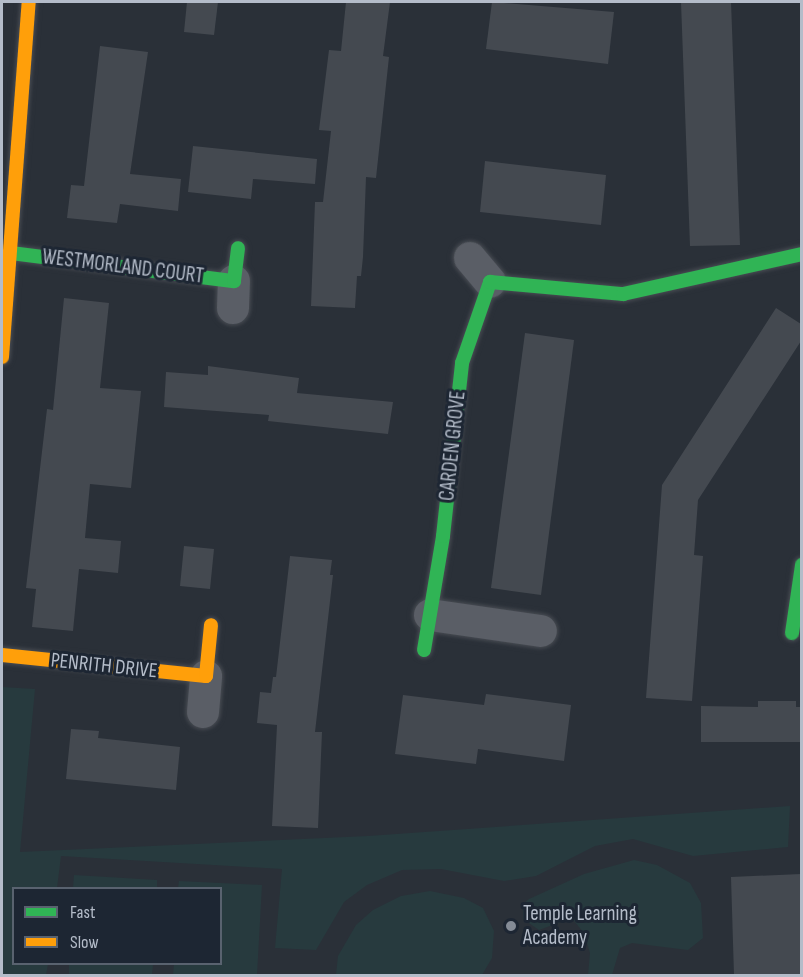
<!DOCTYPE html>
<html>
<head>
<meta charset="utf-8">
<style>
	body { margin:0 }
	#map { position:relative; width:803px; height:977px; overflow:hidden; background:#2a3038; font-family:"Sofia Sans Condensed",sans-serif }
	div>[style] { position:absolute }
	.green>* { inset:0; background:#273a3e }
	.building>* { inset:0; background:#444950 }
	.roads { filter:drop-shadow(0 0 2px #484c53) drop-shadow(0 0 2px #484c53) }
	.street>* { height:32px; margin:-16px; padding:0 16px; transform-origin:16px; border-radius:16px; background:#5a5e66 }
	.fast>* { height:14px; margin:-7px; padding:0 7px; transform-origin:7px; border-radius:7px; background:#30b455 }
	.slow>* { height:14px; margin:-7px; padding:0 7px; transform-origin:7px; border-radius:7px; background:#ff9f0a }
	.dots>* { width:16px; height:16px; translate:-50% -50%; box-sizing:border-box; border:3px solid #1d2633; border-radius:50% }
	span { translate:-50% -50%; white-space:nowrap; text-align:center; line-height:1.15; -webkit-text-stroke:6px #1d2633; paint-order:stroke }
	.street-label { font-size:21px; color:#b4bcc9 }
	.poi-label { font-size:21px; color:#b4bcc9 }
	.left { translate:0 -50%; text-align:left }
	.frame { position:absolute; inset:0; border:3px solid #b4bcc9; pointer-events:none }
	.legend { position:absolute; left:12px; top:887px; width:210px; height:78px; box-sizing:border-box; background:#1d2633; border:2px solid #59626f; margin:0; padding:8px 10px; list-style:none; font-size:18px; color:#b4bcc9 }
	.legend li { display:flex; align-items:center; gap:12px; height:30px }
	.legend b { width:30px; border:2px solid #59626f }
</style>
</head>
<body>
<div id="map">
	<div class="green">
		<i style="clip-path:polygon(2px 687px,35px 689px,20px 852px,368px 836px,790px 806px,788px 847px,693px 856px,633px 839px,595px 846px,536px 876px,504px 881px,441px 869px,402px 870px,367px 885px,344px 902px,316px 950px,275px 948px,282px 869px,61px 856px,57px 888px,14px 888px,14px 964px,48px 964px,46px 975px,2px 975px)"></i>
		<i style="clip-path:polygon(634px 860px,657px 865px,690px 883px,701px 903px,703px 938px,688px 950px,632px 943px,620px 948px,612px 975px,588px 975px,590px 953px,584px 933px,574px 921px,566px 920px,539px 930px,523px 919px,523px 904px,529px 899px,584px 874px)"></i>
		<i style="clip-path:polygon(74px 875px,157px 880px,157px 888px,73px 888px)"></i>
		<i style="clip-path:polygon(179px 881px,262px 885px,257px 975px,173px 975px,174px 964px,220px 964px,220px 888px,178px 888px)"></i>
		<i style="clip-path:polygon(430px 891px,464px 898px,483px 908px,494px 931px,492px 958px,482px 975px,336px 975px,338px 956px,356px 925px,373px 910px,401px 896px)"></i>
		<i style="clip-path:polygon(69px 964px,153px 964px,152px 975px,69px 975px)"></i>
	</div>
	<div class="building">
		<i style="clip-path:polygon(187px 2px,218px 2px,214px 35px,184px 32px)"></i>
		<i style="clip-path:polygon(346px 2px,390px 2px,383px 56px,389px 57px,376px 178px,366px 177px,363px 257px,361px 276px,357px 276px,355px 308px,311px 306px,315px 202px,323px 202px,331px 131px,319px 130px,329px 50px,341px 51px)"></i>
		<i style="clip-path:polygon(492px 2px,614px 12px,608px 64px,486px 49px)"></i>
		<i style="clip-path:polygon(681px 2px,731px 2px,740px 245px,690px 246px)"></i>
		<i style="clip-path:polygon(100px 46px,148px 52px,130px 174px,181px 179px,178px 211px,120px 204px,117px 223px,67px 218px,71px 185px,84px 186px)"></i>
		<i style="clip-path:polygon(193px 146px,317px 159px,315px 184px,253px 179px,251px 199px,188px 192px)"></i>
		<i style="clip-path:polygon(485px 161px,606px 175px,601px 225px,480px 212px)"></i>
		<i style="clip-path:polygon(64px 298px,109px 303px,100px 388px,141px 391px,131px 488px,90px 484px,85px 538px,121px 541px,118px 573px,79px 569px,73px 631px,32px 627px,36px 589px,26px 588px,47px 409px,53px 410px)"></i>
		<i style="clip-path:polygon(776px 308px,801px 324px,801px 341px,698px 500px,694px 555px,703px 556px,692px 701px,646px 698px,662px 485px)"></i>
		<i style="clip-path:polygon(525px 333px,574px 340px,541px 595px,491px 588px)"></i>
		<i style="clip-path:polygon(208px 366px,299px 378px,297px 393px,393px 402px,388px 434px,268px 421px,269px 415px,164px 407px,166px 372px,208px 375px)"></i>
		<i style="clip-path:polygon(184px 546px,214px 549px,210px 589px,180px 586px)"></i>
		<i style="clip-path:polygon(290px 556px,332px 560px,330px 575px,333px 575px,315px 732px,322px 732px,318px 828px,272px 826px,277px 725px,257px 723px,260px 692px,271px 693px,273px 677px,276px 677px)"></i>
		<i style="clip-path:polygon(486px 694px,571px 705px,564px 761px,478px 749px,476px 764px,395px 754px,403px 695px,484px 705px)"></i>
		<i style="clip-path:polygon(758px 701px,796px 701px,796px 707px,801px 707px,801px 742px,701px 742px,701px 706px,758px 707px)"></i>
		<i style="clip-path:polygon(71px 729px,99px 731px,98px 738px,180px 747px,176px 790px,66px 779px)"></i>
		<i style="clip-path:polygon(801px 874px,801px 975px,734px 975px,731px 877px)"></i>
	</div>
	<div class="roads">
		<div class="street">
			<i style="left:470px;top:258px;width:31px;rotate:50deg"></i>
			<i style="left:233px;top:308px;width:27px;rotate:-88deg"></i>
			<i style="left:430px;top:615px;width:112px;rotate:8.2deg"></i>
			<i style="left:203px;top:712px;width:36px;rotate:-85deg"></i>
		</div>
		<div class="fast">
			<i style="left:11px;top:253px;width:225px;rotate:7.2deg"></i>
			<i style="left:234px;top:281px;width:33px;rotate:-83deg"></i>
			<i style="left:792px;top:633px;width:69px;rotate:-81.6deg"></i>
			<i style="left:424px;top:650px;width:116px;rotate:-80.5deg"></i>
			<i style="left:443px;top:536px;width:174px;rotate:-83.7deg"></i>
			<i style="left:462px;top:363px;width:86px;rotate:-70.9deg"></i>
			<i style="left:490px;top:282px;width:134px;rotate:5.2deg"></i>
			<i style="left:623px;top:294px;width:183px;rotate:-12.6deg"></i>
		</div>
		<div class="slow">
			<i style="left:2px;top:357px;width:356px;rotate:-85.7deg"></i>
			<i style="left:2px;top:655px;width:205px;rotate:5.9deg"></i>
			<i style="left:206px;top:676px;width:51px;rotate:-84.4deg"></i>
		</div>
	</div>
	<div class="dots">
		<i style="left:511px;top:926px;background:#848b96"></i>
	</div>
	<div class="street-label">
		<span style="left:123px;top:267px;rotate:7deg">WESTMORLAND COURT</span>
		<span style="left:453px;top:446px;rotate:-84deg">CARDEN GROVE</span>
		<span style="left:104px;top:666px;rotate:6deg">PENRITH DRIVE</span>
	</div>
	<div class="poi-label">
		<span class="left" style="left:523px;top:926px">Temple Learning<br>Academy</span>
	</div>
	<div class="frame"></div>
	<ul class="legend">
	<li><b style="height:8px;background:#30b455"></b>Fast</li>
	<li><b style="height:8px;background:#ff9f0a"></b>Slow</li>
	</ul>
</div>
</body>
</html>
